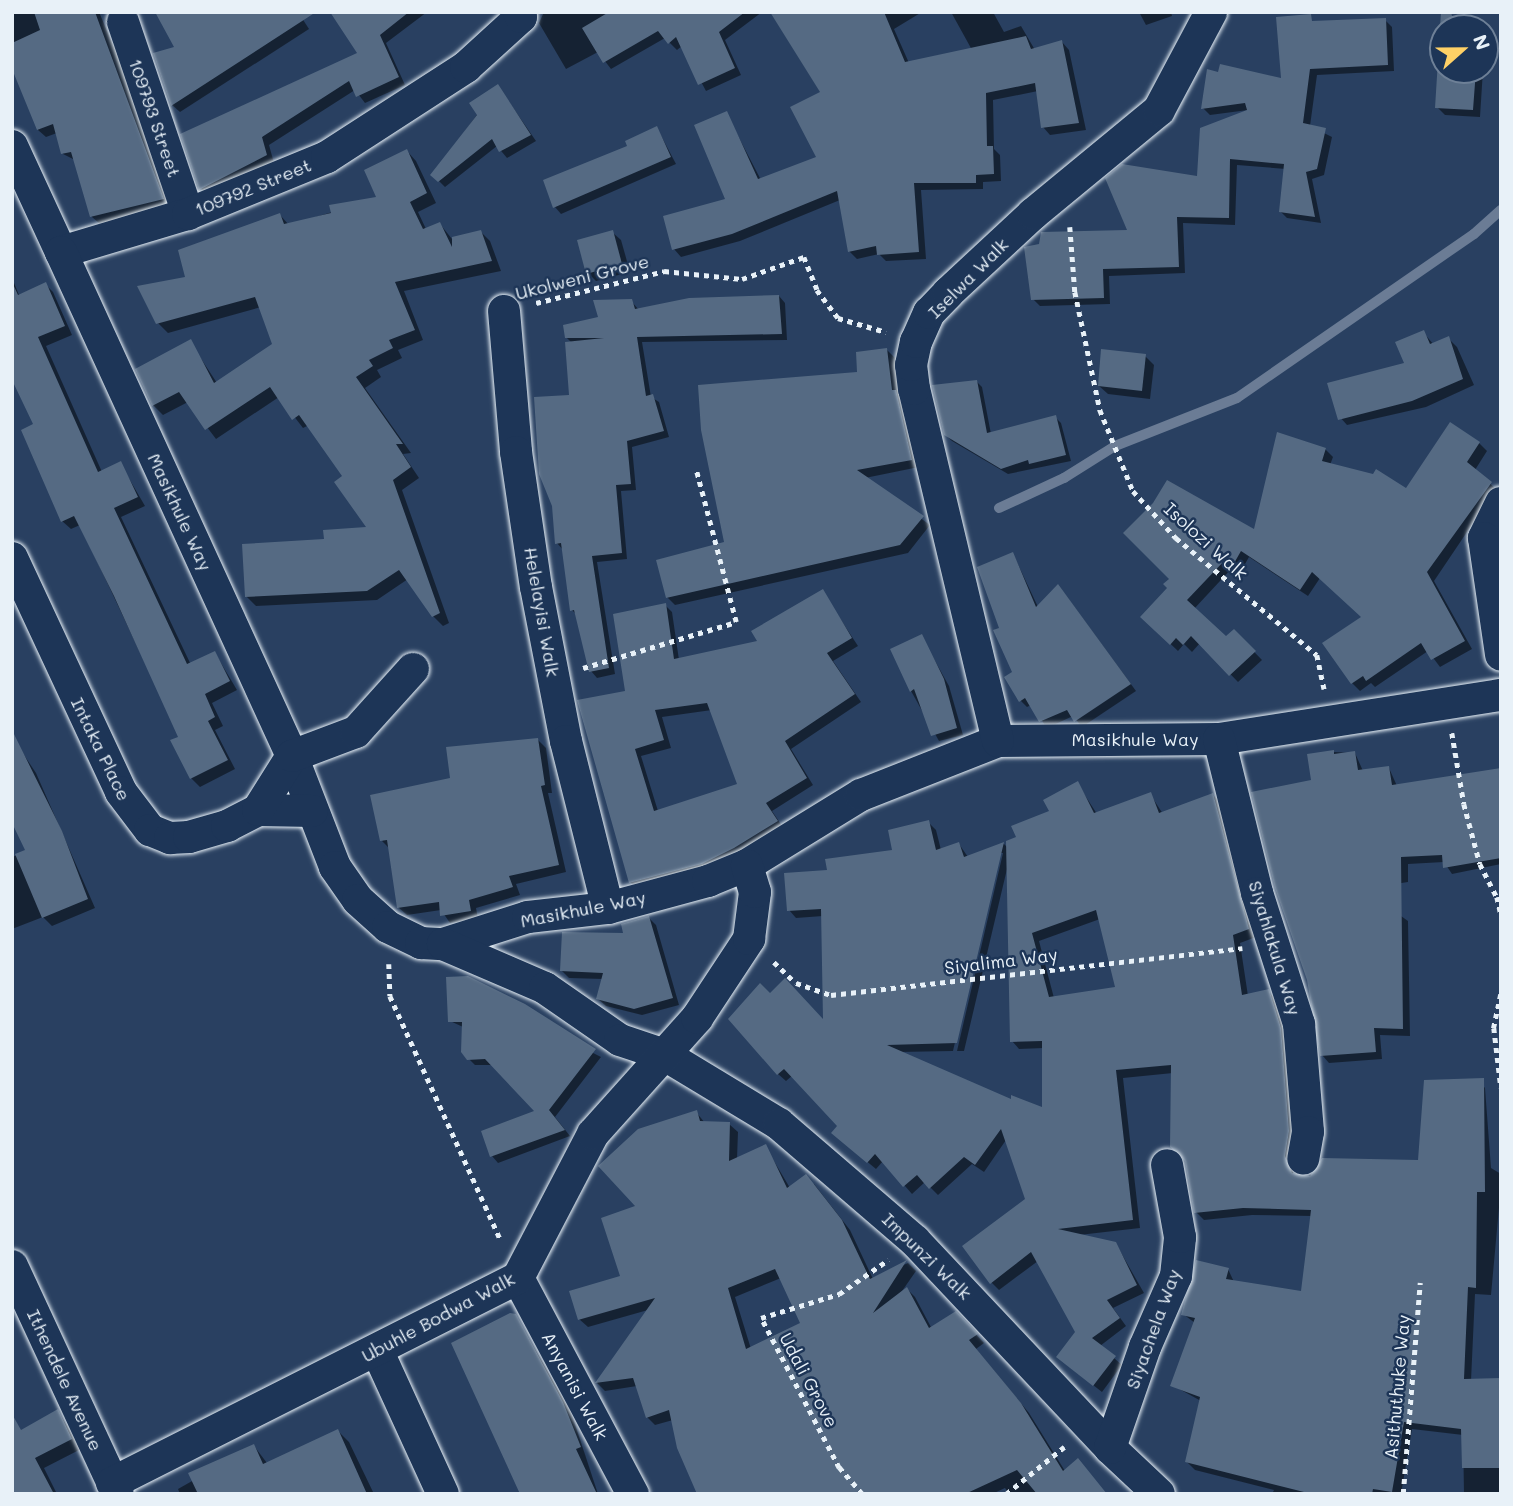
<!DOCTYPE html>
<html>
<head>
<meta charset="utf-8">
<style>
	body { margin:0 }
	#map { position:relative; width:1513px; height:1506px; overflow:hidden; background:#294061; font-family:Mali,sans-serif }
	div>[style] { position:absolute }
	.shadow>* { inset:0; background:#0007 }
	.stream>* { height:10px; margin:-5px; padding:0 5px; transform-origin:5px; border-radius:5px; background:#6b7c95 }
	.building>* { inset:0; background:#556a83 }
	.path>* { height:4.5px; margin-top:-2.25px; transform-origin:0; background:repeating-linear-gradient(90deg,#e8f1f8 0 5px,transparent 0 10px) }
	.roads { filter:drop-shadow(0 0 2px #e8f1f8) drop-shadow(0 0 2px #e8f1f8) }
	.street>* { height:32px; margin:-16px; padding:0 16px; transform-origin:16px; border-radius:16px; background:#1d3557 }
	span { translate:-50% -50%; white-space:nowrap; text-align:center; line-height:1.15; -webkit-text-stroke:5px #1d3557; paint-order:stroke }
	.street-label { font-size:18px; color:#e8f1f8 }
	.frame { position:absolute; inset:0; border:14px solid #e8f1f8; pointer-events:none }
	.north { position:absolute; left:1429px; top:14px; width:70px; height:70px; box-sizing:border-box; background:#1d3557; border:2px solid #6e8097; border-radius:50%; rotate:69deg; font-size:19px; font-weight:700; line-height:28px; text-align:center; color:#e8f1f8 }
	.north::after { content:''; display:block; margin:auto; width:24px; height:32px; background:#ffd166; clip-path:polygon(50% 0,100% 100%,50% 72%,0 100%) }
</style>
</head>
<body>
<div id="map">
	<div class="shadow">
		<i style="clip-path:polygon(12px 12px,99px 12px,125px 73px,170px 207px,100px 224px,92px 217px,75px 160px,63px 154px,57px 133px,46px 137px,38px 130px,12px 52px)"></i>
		<i style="clip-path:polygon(298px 12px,309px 29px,180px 112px,172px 105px,177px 48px)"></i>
		<i style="clip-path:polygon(332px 12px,427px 12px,386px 43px,405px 85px,365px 103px,355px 90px,269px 145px,274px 163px,208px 196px,201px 189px,359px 54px)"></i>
		<i style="clip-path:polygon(544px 12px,762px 12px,725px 40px,741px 75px,706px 91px,682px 46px,677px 50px,665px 38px,611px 69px,598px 52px,566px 69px,539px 23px)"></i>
		<i style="clip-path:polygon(772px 12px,922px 12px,894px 29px,909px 63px,972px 50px,951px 12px,993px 12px,1004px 32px,1021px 26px,1035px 50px,1062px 42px,1069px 50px,1086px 130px,1050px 135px,1043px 127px,1038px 91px,993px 100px,994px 149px,1000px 155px,1001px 181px,983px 182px,983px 189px,921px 190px,926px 259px,886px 261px,879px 254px,857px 259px,849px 251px,840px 200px,740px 241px,681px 257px,674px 249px,727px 200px,726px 113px,761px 180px,819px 158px,823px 93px)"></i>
		<i style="clip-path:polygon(1139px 12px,1171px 12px,1172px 16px,1146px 25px)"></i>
		<i style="clip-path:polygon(1385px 20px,1392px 27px,1394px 71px,1317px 75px,1310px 126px,1332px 137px,1324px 175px,1312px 179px,1321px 223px,1287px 218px,1280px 211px,1286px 169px,1237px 165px,1235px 225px,1183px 223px,1185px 273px,1109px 276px,1110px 304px,1040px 306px,1033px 299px,1198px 178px,1248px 110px,1210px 115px,1203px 108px,1283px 80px)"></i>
		<i style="clip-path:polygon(1443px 47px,1443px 70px,1483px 70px,1480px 117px,1445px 115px,1437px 107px)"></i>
		<i style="clip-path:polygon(498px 86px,536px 141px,507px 158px,497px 146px,445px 187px,433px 175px)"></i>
		<i style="clip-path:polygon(657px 128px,676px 164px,561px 214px,555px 207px)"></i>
		<i style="clip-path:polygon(407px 151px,416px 161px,436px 203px,418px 212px,426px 229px,440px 224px,452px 239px,481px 232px,490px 241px,501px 271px,404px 291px,423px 340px,398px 350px,402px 358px,377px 370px,381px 377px,365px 388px,411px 453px,403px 454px,419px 478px,402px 490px,449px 623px,443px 626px,433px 616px,408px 579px,377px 600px,256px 606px,246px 596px,325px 541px,369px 529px,345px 476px,309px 425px,303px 428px,279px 397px,216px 439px,188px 402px,163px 415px,153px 405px,137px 369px,190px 342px,217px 383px,274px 345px,261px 307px,168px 333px,158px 323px,188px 278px,280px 215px,289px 225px,379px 198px)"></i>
		<i style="clip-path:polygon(612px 232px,621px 240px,630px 272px,596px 281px,588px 273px)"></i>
		<i style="clip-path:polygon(12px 278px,19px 295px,45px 284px,53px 292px,72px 335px,46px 346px,102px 472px,120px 463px,145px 506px,121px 517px,191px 665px,215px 653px,237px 690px,212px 703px,223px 726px,215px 730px,235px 769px,200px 787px,191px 778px,180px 737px,80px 525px,71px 529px,62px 521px,35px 425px,12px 373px)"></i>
		<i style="clip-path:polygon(779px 296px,785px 303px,787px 340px,642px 342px,651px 397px,659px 402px,669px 437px,632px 447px,636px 490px,621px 491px,627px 559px,597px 562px,615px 674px,597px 678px,591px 671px,577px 615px,572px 610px,563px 550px,557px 543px,571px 397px,572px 343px,566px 337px,631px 301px,639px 310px)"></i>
		<i style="clip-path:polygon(1423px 332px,1434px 345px,1448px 338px,1457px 347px,1474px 385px,1426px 407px,1347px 425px,1339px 416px,1407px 364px)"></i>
		<i style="clip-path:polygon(887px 350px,895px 358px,899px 395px,919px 467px,865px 478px,930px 525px,908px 553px,675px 605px,667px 597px,726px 544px,859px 374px)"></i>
		<i style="clip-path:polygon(1145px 356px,1154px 365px,1150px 399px,1108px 394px,1099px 386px)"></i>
		<i style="clip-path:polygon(976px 381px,982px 387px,991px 434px,1055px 417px,1061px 423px,1071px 461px,1008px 474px,952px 441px,945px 434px)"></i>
		<i style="clip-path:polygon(1479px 443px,1487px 451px,1475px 470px,1496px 489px,1434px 581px,1472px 649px,1440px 667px,1428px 651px,1375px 687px,1371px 683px,1360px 691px,1352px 683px,1363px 617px,1320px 578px,1308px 596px,1249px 557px,1241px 571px,1233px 567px,1194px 609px,1226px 639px,1234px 631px,1262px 660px,1238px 682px,1200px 643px,1192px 652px,1184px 644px,1178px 651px,1142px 617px,1255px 531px,1325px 449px,1333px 457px,1330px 465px,1407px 491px)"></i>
		<i style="clip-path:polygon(1013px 554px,1038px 607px,1064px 593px,1136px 691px,1082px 727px,1073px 716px,1047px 728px,1031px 705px,1027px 707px,1021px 701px,1001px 629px)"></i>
		<i style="clip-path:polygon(evenodd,822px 591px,858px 646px,833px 661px,861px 702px,791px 749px,813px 785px,772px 811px,784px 829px,723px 865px,638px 890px,630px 882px,627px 693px,665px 605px,672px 612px,679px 660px,759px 642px,822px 591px,712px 710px,739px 785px,658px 811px,641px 756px,671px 748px,662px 717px,712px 710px)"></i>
		<i style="clip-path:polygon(921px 636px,949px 686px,963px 735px,939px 741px,911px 691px)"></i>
		<i style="clip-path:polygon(12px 737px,36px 773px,95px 908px,52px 926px,43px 917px,12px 929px,12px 857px,28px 851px)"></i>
		<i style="clip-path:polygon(538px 740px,546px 748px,552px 793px,548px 793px,566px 872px,516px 884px,520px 895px,476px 908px,478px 919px,450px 923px,441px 910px,407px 915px,399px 908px,390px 849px,382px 841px,452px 779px)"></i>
		<i style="clip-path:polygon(1333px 752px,1355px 753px,1363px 771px,1389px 768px,1397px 786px,1501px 771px,1501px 864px,1452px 874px,1444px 862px,1408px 864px,1408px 882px,1363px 889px,1408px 921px,1410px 1036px,1380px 1035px,1382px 1059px,1329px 1063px,1322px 1055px,1313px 782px)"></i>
		<i style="clip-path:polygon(evenodd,1077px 783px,1097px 814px,1150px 794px,1163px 814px,1213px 795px,1221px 803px,1256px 937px,1240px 943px,1248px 996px,1268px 991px,1276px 999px,1288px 1037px,1297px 1140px,1293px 1174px,1300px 1179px,1318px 1173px,1420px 1162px,1478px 1080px,1485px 1088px,1491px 1168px,1501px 1174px,1501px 1186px,1491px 1295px,1475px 1294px,1471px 1381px,1501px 1380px,1501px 1494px,1464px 1494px,1463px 1435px,1412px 1429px,1401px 1494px,1272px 1494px,1274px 1490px,1195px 1470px,1187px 1462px,1201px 1401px,1172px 1385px,1195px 1323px,1183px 1314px,1228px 1269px,1234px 1282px,1303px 1293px,1312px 1216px,1252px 1215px,1204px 1220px,1196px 1212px,1173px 1073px,1123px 1078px,1140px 1228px,1079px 1235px,1116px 1244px,1144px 1293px,1113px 1308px,1126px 1326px,1100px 1346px,1122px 1365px,1102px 1392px,1066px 1364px,1077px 1332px,1038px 1261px,999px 1290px,991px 1282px,1027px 1199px,1006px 1140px,984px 1172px,972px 1164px,938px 1195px,925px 1182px,912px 1194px,883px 1161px,876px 1169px,847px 1145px,839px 1125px,793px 1075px,786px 1081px,778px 1074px,770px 996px,825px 1023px,823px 916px,796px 918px,789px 910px,829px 872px,895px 851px,928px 822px,936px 830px,941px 850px,959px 844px,968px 857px,1004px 844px,1008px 848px,1052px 812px,1077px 783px,999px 853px,1003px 853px,957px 1051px,964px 1051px,1007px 869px,1012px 1041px,1019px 1049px,1044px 1048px,1043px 1110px,1013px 1102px,899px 1052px,953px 1051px,999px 853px,1077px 783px,1100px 919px,1118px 988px,1054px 998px,1039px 941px,1100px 919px)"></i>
		<i style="clip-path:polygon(649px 918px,656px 925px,679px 1005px,642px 1015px,606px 1006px,598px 999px,603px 979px,569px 978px,561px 970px)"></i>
		<i style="clip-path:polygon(448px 979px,601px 1057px,555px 1117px,570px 1136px,498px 1163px,492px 1156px,483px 1132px,537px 1112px,492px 1065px,475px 1065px,468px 1058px,463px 1027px,450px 1021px)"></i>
		<i style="clip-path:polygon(evenodd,696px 1112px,705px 1123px,729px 1124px,738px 1132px,737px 1159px,765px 1146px,790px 1188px,814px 1184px,850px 1230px,873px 1279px,908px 1263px,916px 1271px,900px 1294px,907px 1289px,915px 1297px,932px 1329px,956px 1313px,984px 1343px,976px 1349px,1029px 1413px,1065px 1471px,1106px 1494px,1009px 1494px,1005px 1488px,992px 1494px,699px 1494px,673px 1420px,655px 1425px,647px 1417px,637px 1386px,605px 1391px,597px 1383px,648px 1310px,588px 1327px,579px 1319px,623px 1277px,638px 1207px,696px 1112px,781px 1278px,802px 1324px,751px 1349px,735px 1297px,781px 1278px)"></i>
		<i style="clip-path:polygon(516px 1316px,571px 1412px,598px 1494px,524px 1494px)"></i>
		<i style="clip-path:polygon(58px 1411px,81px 1449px,44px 1468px,57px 1494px,12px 1494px,14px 1436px)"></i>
		<i style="clip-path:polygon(338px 1431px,349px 1442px,374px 1494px,180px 1494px,178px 1489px,254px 1446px,267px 1463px)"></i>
	</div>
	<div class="stream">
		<i style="left:999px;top:508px;width:72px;rotate:-24.8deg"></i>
		<i style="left:1064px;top:478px;width:60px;rotate:-32.1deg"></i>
		<i style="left:1115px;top:446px;width:131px;rotate:-21.5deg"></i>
		<i style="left:1237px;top:398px;width:288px;rotate:-34.7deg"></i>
		<i style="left:1474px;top:234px;width:36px;rotate:-42deg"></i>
	</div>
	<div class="building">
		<i style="clip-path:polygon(34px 12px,95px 12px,164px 199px,90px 217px,71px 152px,61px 154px,53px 124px,37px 130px,12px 69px,12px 43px,40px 30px)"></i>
		<i style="clip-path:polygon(155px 12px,316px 12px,171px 106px,153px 53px,174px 47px)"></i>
		<i style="clip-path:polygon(330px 12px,409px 12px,380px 35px,399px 77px,356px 97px,349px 81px,262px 137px,267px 155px,199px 190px,180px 134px,357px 53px)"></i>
		<i style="clip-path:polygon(609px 12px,745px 12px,719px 32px,735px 68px,698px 85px,676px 37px,668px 44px,658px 31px,603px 63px,582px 28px)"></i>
		<i style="clip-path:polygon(770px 12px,884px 12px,905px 62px,1026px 36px,1031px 49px,1062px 40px,1079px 123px,1041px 128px,1035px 83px,986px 93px,987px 146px,993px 146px,994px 174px,976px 175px,976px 183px,914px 183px,919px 252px,877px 255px,876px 246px,848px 252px,837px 191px,732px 234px,672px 250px,663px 216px,725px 199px,694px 125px,727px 111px,758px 179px,816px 157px,790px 107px,820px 92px)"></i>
		<i style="clip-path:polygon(1441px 12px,1451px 12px,1455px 28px,1443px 28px,1443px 70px,1476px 70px,1473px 110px,1435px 108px)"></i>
		<i style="clip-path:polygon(1311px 14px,1312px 21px,1386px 18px,1388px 65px,1310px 69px,1303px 123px,1326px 128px,1317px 169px,1306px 172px,1315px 217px,1279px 212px,1284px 164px,1230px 159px,1229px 218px,1177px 217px,1179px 267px,1103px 269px,1104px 298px,1031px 300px,1024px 247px,1039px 244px,1041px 232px,1127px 230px,1105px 178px,1122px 164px,1197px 176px,1200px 128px,1247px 110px,1245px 103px,1201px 109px,1207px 69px,1218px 72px,1220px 64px,1281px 78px,1276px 17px)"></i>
		<i style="clip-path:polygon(498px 84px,531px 135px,499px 152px,492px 139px,438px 182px,430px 175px,477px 115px,469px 103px)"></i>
		<i style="clip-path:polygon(657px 126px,671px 157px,553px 208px,543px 180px,627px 146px,625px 141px)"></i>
		<i style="clip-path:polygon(407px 149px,427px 193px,410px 202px,423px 229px,440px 222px,452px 247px,452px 237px,481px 230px,492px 261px,395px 282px,415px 330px,389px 340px,393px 348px,369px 360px,373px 366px,356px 377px,403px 444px,396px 444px,411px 467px,393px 480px,440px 613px,432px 617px,399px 570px,367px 591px,245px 597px,242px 544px,324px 539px,323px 530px,366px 527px,334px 482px,342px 476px,299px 415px,292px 420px,270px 387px,205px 430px,179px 392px,152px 406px,135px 369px,191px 339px,214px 383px,272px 344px,255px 297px,156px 324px,137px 286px,185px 277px,178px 250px,280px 213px,284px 224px,331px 213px,329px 205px,376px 197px,364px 170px)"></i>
		<i style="clip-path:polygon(613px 230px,622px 264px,586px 274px,577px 240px)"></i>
		<i style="clip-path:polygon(12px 282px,18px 295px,46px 282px,65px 326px,38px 337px,98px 472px,121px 461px,138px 497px,114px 508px,187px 664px,215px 651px,230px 681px,205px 694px,215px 717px,208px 721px,228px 760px,190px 779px,170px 740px,178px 737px,114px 596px,74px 516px,61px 522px,21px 430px,33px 424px,12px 380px)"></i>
		<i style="clip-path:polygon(779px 295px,782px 334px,637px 337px,646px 396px,653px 394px,664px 431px,627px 441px,631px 484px,616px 485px,622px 553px,592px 556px,609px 668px,589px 672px,574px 610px,570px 611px,561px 543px,555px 544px,552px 506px,539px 474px,534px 397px,569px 395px,565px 342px,604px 338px,565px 338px,563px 325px,598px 317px,593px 300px,632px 299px,635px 309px,689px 298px)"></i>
		<i style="clip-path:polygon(1424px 330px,1430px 344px,1449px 336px,1463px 379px,1412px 401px,1338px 420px,1327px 383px,1404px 363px,1395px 342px)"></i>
		<i style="clip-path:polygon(887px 348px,892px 390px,896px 390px,912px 460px,857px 470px,924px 516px,900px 545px,666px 598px,656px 560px,724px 542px,701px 430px,698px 385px,857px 372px,856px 352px)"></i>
		<i style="clip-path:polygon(1101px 349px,1146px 354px,1142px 391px,1098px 386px)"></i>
		<i style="clip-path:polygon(977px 380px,987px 433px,1056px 415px,1066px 455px,1029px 464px,1028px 460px,1001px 469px,944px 435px,932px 385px)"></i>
		<i style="clip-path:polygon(1450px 422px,1480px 442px,1467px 462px,1492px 482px,1427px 572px,1465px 641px,1431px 660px,1421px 643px,1366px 681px,1363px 676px,1351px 684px,1322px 643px,1361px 617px,1312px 572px,1300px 590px,1241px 551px,1233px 565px,1225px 560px,1187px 600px,1226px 636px,1234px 629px,1256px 651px,1229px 676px,1191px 636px,1183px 645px,1176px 638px,1170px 645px,1140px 617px,1167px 588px,1163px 584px,1169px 579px,1123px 533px,1153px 503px,1167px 480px,1254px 529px,1277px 432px,1326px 448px,1322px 461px,1373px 474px,1376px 469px,1406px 488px)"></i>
		<i style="clip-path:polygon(1013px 552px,1036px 607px,1058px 584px,1131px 684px,1074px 722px,1067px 710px,1039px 722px,1025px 698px,1019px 702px,1004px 677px,1012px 672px,993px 630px,999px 628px,977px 567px)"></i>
		<i style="clip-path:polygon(evenodd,823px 589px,852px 638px,827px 653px,855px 694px,785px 741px,807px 778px,766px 803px,778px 821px,734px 848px,702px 864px,629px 883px,577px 700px,625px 691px,613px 614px,666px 603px,674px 659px,757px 641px,751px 631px,823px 589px,707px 703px,737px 784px,654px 811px,635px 749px,664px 740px,655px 710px,707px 703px)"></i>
		<i style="clip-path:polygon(922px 634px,944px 679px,957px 728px,931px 736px,914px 689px,910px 692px,890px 649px)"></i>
		<i style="clip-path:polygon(12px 730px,62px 831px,88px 899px,42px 918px,15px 854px,25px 850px,12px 823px)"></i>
		<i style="clip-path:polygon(538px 738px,545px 785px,541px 786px,559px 865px,509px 876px,513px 887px,469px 900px,471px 911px,440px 916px,439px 902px,397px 908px,387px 840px,380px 841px,370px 795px,450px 778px,446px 747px)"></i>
		<i style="clip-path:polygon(1334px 750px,1334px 754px,1355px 751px,1358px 770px,1389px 766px,1392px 785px,1501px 768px,1501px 858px,1443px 868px,1442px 855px,1401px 857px,1403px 1029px,1374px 1028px,1376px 1052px,1320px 1056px,1307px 980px,1275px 888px,1251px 792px,1311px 780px,1307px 754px)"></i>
		<i style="clip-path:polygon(evenodd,1078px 781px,1094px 813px,1151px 792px,1159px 813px,1213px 793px,1249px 929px,1233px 935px,1242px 995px,1269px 989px,1281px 1028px,1289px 1131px,1285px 1156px,1292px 1173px,1310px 1176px,1322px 1158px,1418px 1160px,1424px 1080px,1484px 1078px,1485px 1192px,1477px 1192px,1476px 1288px,1468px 1287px,1464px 1379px,1501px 1378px,1501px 1468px,1462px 1468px,1461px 1429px,1404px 1422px,1392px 1492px,1373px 1489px,1372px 1494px,1312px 1494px,1185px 1462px,1200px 1397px,1170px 1386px,1195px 1318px,1181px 1315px,1196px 1260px,1229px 1268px,1226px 1279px,1301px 1291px,1311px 1210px,1243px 1208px,1194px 1213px,1185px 1161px,1170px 1147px,1171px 1065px,1116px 1070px,1133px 1220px,1058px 1229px,1116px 1242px,1137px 1285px,1107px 1300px,1120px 1318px,1092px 1338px,1116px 1356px,1093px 1386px,1056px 1357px,1075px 1332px,1031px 1252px,990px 1284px,962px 1246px,1025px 1199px,1001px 1129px,975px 1165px,964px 1157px,929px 1189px,917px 1175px,903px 1187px,875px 1154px,867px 1163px,831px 1133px,837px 1126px,784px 1069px,777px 1075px,728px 1019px,760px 983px,770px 993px,785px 978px,823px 1019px,821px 909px,787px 911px,784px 873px,827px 870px,825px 859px,892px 850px,888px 830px,929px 820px,936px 850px,959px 842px,964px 857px,1004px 842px,957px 1043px,887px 1045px,1011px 1099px,1011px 1095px,1042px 1107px,1042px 1041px,1010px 1042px,1006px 841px,1016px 837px,1011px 826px,1049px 811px,1043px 800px,1078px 781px,1096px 910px,1115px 987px,1049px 997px,1032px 933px,1096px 910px)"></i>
		<i style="clip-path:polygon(649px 916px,673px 998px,634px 1009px,596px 999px,603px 973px,560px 971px,562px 932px,623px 933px,621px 924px)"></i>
		<i style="clip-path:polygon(468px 976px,525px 1004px,596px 1049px,549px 1110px,565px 1130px,490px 1157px,481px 1131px,534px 1111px,485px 1059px,467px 1060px,461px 1052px,462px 1022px,448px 1022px,446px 977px)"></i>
		<i style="clip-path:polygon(evenodd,697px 1110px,700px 1121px,730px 1122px,729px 1161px,766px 1144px,787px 1188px,806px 1174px,842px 1220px,870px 1279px,907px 1260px,873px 1313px,907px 1287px,929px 1328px,956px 1311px,978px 1334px,969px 1340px,1021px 1403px,1063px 1471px,1078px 1458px,1107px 1494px,1037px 1494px,1017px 1470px,965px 1494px,697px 1494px,677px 1448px,669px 1410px,646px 1418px,633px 1378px,595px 1383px,655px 1298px,578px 1320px,569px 1291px,620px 1276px,601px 1218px,635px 1206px,598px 1166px,638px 1129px,697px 1110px,775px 1269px,800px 1323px,746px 1349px,728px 1288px,775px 1269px)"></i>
		<i style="clip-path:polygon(510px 1313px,516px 1314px,563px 1402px,581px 1447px,576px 1449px,597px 1494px,520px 1494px,451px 1343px)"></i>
		<i style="clip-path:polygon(58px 1409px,72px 1439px,35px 1458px,54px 1494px,12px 1494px,12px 1414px,21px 1430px)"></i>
		<i style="clip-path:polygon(338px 1429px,367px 1494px,198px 1494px,188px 1473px,254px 1444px,263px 1464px)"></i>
	</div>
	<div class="path">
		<i style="left:1070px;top:227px;width:65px;rotate:85.6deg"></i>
		<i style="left:1075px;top:292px;width:121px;rotate:78deg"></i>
		<i style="left:1100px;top:410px;width:87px;rotate:67.8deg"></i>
		<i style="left:1133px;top:491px;width:64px;rotate:47.5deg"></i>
		<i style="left:1176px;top:538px;width:183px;rotate:39.7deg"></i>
		<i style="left:1317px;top:655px;width:35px;rotate:78deg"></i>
		<i style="left:536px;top:303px;width:132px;rotate:-14deg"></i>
		<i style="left:664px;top:271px;width:78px;rotate:5.9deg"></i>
		<i style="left:742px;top:279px;width:66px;rotate:-19.5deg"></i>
		<i style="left:804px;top:257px;width:35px;rotate:68deg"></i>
		<i style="left:817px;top:290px;width:35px;rotate:53deg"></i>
		<i style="left:838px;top:318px;width:50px;rotate:16.3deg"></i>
		<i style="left:583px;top:668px;width:160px;rotate:-16.7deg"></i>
		<i style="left:736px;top:622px;width:157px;rotate:-104.7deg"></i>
		<i style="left:1452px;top:733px;width:72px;rotate:80.4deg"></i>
		<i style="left:1464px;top:804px;width:62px;rotate:75.1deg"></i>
		<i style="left:1480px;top:864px;width:37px;rotate:63deg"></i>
		<i style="left:1497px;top:897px;width:18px;rotate:77deg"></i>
		<i style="left:774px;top:962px;width:30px;rotate:44deg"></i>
		<i style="left:796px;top:983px;width:37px;rotate:19deg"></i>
		<i style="left:831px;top:995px;width:414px;rotate:-6.5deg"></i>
		<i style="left:389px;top:964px;width:32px;rotate:88deg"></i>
		<i style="left:390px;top:996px;width:267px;rotate:65.6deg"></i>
		<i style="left:1501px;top:994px;width:35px;rotate:102deg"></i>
		<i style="left:1494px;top:1028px;width:60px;rotate:83.3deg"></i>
		<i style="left:862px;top:1494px;width:35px;rotate:-131deg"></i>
		<i style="left:839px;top:1468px;width:169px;rotate:-117.5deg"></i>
		<i style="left:761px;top:1318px;width:82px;rotate:-17.1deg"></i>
		<i style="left:839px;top:1294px;width:60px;rotate:-34.8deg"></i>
		<i style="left:1006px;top:1494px;width:75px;rotate:-39deg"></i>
		<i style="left:1403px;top:1494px;width:212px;rotate:-85.4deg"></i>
	</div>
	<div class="roads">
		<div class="street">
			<i style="left:123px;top:22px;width:203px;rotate:71.3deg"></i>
			<i style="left:12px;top:146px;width:117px;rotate:65.2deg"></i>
			<i style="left:61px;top:252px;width:133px;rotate:-16.7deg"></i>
			<i style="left:188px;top:214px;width:150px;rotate:-22.3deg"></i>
			<i style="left:327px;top:157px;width:166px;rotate:-32.9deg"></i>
			<i style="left:466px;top:67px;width:74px;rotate:-42.3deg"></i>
			<i style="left:521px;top:17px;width:5px;rotate:-112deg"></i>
			<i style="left:61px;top:252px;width:554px;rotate:65.38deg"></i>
			<i style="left:292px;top:756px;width:119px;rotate:68.8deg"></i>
			<i style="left:335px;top:867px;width:40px;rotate:55.1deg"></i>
			<i style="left:358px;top:900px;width:40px;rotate:42deg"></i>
			<i style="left:388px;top:927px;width:37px;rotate:26deg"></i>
			<i style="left:421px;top:943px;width:22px;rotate:3deg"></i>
			<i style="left:443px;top:944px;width:89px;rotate:-17.6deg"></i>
			<i style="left:528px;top:917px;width:81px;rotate:-6.4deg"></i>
			<i style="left:608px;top:908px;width:104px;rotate:-15.1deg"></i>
			<i style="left:708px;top:881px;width:42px;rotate:-22.3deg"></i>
			<i style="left:747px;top:865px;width:134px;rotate:-31.6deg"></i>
			<i style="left:861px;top:795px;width:147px;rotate:-21.5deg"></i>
			<i style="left:998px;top:741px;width:221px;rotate:-0.5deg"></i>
			<i style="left:1219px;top:739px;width:285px;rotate:-8.9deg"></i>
			<i style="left:504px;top:311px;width:142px;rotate:85.1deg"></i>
			<i style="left:516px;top:452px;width:136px;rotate:81.6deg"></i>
			<i style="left:536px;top:587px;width:157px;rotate:79deg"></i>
			<i style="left:566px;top:741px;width:172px;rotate:75.9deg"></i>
			<i style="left:1501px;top:503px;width:39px;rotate:116deg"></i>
			<i style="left:1484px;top:538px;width:118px;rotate:81.7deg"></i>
			<i style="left:12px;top:558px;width:258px;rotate:65deg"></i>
			<i style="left:121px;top:792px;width:48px;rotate:52.7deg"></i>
			<i style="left:150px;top:830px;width:22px;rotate:22deg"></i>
			<i style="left:170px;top:838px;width:19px;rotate:-3deg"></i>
			<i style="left:189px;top:837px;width:40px;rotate:-16deg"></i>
			<i style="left:227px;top:826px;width:35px;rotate:-27deg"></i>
			<i style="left:258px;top:810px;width:54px;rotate:1.1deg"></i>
			<i style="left:1219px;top:739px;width:159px;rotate:76.1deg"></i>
			<i style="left:1257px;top:893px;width:138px;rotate:72.2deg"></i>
			<i style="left:1299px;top:1024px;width:108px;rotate:85.2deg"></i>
			<i style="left:1308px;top:1132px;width:27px;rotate:100deg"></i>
			<i style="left:998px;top:741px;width:362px;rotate:-103.4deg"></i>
			<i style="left:914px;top:389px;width:24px;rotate:-97deg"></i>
			<i style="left:911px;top:365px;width:24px;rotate:-78deg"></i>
			<i style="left:916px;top:342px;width:32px;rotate:-66deg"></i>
			<i style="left:929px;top:313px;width:28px;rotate:-46deg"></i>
			<i style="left:948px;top:293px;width:116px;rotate:-42.9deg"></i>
			<i style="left:1033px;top:214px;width:163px;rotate:-39.5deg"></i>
			<i style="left:1159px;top:110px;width:111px;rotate:-62deg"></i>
			<i style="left:258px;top:810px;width:64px;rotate:-57.8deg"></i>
			<i style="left:292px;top:756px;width:68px;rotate:-20.6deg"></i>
			<i style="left:356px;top:732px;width:85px;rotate:-47.9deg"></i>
			<i style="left:443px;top:944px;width:111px;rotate:23.3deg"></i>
			<i style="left:545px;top:988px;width:91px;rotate:34.7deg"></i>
			<i style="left:620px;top:1040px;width:47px;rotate:18.4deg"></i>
			<i style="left:665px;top:1055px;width:133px;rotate:31.2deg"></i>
			<i style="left:779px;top:1124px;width:179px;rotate:40.7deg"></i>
			<i style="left:915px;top:1241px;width:284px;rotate:46.7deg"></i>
			<i style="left:1110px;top:1448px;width:67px;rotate:43.2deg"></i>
			<i style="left:12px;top:1266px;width:251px;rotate:65.1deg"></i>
			<i style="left:518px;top:1278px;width:245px;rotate:62deg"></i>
			<i style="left:377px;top:1350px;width:158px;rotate:65.4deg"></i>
			<i style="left:1110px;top:1448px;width:107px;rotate:-70.9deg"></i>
			<i style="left:1145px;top:1347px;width:77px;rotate:-66.4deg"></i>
			<i style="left:1176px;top:1276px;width:39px;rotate:-84deg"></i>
			<i style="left:1180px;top:1237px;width:73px;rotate:-100.2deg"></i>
			<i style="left:112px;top:1483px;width:455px;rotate:-26.8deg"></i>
			<i style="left:518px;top:1278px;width:162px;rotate:-62.5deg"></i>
			<i style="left:593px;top:1134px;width:156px;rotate:-48.1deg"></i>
			<i style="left:697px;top:1018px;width:95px;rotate:-56.6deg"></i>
			<i style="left:749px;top:939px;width:47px;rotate:-82.7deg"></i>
			<i style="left:755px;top:892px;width:28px;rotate:-107deg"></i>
		</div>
	</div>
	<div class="street-label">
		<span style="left:155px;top:118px;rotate:71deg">109793 Street</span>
		<span style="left:253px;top:187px;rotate:-22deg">109792 Street</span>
		<span style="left:582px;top:277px;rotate:-14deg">Ukolweni Grove</span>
		<span style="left:968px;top:278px;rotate:-45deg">Iselwa Walk</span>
		<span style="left:180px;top:512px;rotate:65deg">Masikhule Way</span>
		<span style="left:1206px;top:541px;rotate:42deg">Isolozi Walk</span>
		<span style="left:542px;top:612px;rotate:80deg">Helelayisi Walk</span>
		<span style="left:1135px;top:739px">Masikhule Way</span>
		<span style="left:101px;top:749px;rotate:64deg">Intaka Place</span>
		<span style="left:583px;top:909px;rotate:-11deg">Masikhule Way</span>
		<span style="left:1275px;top:948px;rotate:73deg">Siyahlakula Way</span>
		<span style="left:1001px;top:961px;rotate:-7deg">Siyalima Way</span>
		<span style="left:927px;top:1256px;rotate:44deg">Impunzi Walk</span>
		<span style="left:438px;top:1317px;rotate:-28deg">Ubuhle Bodwa Walk</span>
		<span style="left:1153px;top:1329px;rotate:-70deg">Siyachela Way</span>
		<span style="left:65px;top:1380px;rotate:65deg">Ithendele Avenue</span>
		<span style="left:809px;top:1380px;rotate:62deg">Udali Grove</span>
		<span style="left:575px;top:1386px;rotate:62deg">Anyanisi Walk</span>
		<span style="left:1397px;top:1387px;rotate:-85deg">Asithuthuke Way</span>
	</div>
	<div class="frame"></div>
	<div class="north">N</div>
</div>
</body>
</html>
